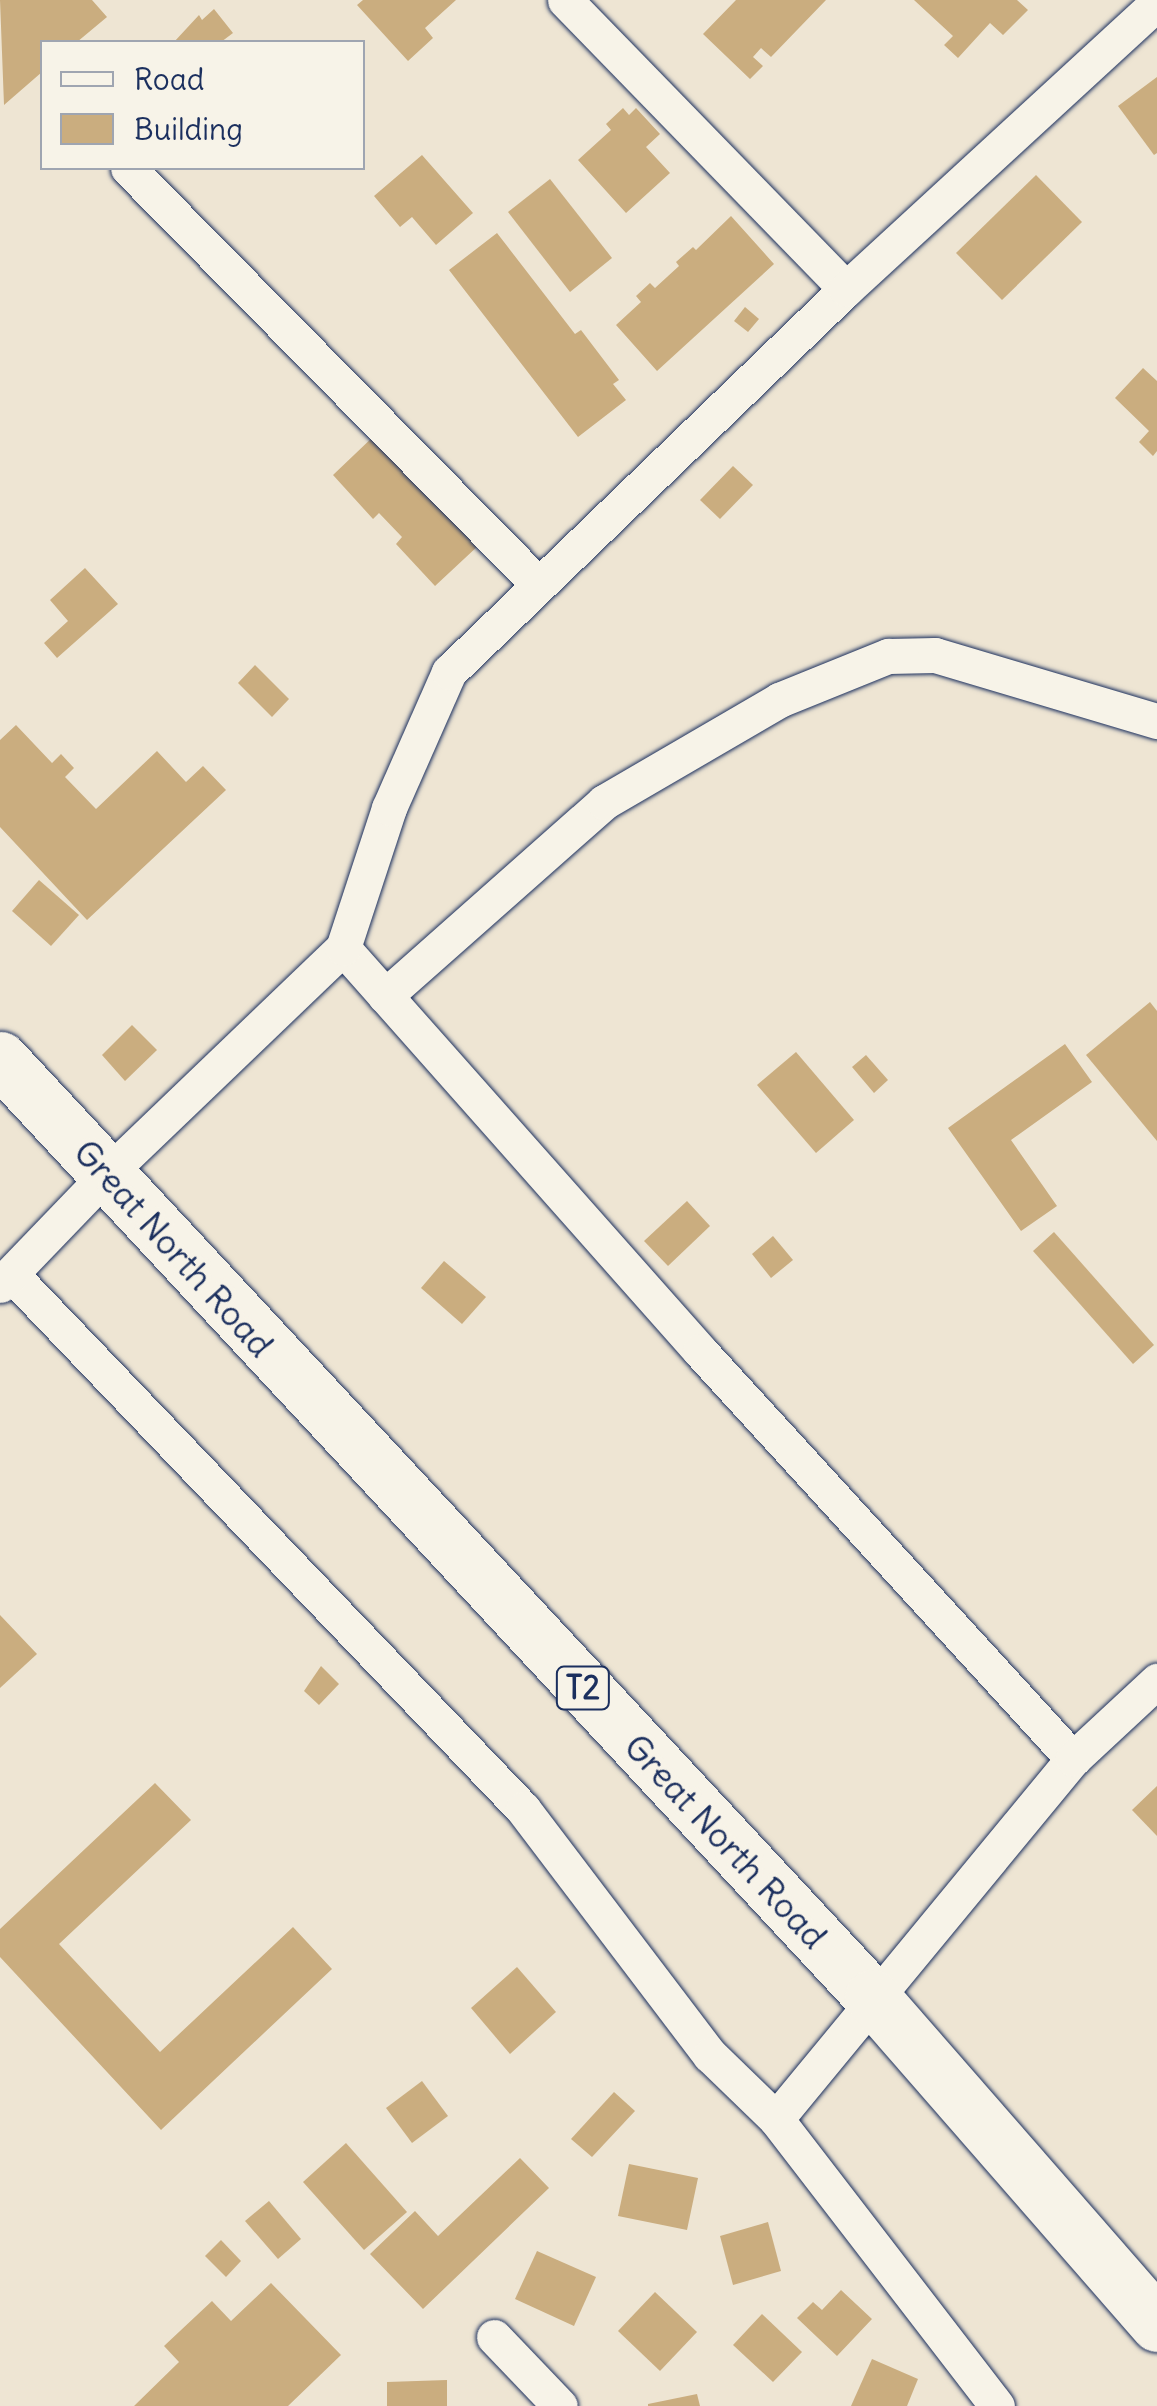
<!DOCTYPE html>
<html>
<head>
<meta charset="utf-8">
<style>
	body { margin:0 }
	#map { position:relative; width:1157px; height:2406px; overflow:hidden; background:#eee5d3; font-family:Delius,sans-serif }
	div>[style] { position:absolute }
	.building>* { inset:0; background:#caad7f }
	.roads { filter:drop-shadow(0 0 2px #1b2f5e) drop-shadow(0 0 2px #1b2f5e) }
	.minor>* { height:35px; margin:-17.5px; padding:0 17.5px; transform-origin:17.5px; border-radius:17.5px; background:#f7f3e8 }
	.trunk>* { height:55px; margin:-27.5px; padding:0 27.5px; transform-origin:27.5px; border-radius:27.5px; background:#f7f3e8 }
	span { translate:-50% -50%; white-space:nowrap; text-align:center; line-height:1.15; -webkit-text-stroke:10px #f7f3e8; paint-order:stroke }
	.shield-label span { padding:2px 8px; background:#f7f3e8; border:2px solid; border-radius:8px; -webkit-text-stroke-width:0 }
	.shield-label { font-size:32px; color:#1b2f5e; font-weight:700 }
	.street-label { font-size:35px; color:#1b2f5e }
	.legend { position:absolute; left:40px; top:40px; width:325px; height:130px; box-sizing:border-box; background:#f7f3e8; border:2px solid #9fa5b1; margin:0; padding:12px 18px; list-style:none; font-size:30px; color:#1b2f5e }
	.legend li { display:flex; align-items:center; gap:20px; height:50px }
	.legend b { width:50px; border:2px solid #9fa5b1 }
</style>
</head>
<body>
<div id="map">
	<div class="building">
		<i style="clip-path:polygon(0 0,92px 0,107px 17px,77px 42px,42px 42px,42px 72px,4px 105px)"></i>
		<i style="clip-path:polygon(363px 0,456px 0,425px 28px,433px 38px,408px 61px,357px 5px)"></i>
		<i style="clip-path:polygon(736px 0,826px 0,771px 57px,761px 48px,753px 57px,763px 66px,750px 79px,703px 34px)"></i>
		<i style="clip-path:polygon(914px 0,1017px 0,1028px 10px,1003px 35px,990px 23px,958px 58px,944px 45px,953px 36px)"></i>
		<i style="clip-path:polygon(214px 9px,233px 33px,221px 42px,174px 42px,199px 15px,202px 20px)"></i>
		<i style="clip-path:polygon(1157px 77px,1157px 153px,1154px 155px,1118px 106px)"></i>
		<i style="clip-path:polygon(623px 108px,629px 115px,636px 108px,660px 134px,646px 147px,670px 173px,626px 213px,578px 160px,611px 130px,606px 124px)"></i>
		<i style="clip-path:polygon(422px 155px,473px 213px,436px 245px,412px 217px,400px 227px,374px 196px)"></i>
		<i style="clip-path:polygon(1036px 175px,1082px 222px,1002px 300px,956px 253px)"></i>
		<i style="clip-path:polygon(550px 179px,612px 258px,570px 292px,508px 212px)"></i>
		<i style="clip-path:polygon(731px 216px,774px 264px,657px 371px,616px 325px,641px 302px,636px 296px,650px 283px,655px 288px,679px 266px,676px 262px,693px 247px,696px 250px)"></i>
		<i style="clip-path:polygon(497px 233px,575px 334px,581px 330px,619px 380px,613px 384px,626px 400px,578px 437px,449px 270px)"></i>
		<i style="clip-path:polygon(745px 307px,759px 319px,748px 332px,734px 321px)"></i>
		<i style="clip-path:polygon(1143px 368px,1157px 381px,1157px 451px,1153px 456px,1139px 442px,1149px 431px,1115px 398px)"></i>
		<i style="clip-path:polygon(376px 434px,479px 545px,435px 586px,396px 544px,402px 537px,379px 513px,373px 519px,333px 475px)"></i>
		<i style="clip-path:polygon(733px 466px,753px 485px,720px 519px,700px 500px)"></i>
		<i style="clip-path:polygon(85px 568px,118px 604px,57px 658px,44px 643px,68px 621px,50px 600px)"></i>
		<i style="clip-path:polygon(255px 665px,289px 699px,272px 717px,238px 683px)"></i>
		<i style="clip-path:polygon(16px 725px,52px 763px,61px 754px,74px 768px,65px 777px,96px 809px,157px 751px,186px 782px,203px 766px,226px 790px,87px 920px,0 827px,0 740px)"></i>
		<i style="clip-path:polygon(39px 880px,79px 915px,51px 946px,12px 911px)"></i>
		<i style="clip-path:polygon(1150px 1002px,1157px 1011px,1157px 1141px,1086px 1055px)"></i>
		<i style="clip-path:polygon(132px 1025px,157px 1050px,125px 1081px,102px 1055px)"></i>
		<i style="clip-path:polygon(1065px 1044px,1092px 1082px,1011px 1140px,1057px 1206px,1021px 1231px,948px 1128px)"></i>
		<i style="clip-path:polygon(796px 1052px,854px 1120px,816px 1153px,757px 1085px)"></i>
		<i style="clip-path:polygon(866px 1055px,888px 1080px,874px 1093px,852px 1067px)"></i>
		<i style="clip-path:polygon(687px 1201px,710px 1226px,668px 1266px,644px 1241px)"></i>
		<i style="clip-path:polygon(1054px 1232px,1154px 1345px,1133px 1364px,1033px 1251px)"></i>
		<i style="clip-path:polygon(773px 1236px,793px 1260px,771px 1278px,752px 1254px)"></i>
		<i style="clip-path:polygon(444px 1261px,486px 1297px,462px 1324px,421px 1288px)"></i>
		<i style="clip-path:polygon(0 1615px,37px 1654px,0 1688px)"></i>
		<i style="clip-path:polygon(321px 1666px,339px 1684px,319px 1705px,304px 1691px)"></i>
		<i style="clip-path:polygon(155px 1783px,191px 1820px,59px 1944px,160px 2052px,293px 1927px,332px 1969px,161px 2130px,0 1957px,0 1929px)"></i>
		<i style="clip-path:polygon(1157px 1786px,1157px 1836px,1132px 1810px)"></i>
		<i style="clip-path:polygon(517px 1967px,556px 2012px,510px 2054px,471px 2008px)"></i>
		<i style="clip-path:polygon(422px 2081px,448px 2116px,412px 2143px,386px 2108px)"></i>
		<i style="clip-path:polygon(614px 2092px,635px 2111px,592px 2157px,571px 2139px)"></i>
		<i style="clip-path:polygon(346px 2143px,407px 2212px,364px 2250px,303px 2182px)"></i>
		<i style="clip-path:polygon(520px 2158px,549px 2188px,423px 2309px,370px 2254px,415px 2211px,438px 2236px)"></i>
		<i style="clip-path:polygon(629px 2164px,698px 2178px,687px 2230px,618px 2216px)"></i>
		<i style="clip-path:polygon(269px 2201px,301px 2239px,278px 2259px,245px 2221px)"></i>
		<i style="clip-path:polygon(768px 2222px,781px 2271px,733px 2285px,720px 2236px)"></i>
		<i style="clip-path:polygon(221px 2240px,241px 2261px,226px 2277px,205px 2256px)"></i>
		<i style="clip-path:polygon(537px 2251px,596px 2277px,574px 2326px,515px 2299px)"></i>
		<i style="clip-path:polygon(271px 2283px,341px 2355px,288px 2406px,134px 2406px,179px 2362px,164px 2346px,212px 2301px,231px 2321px)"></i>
		<i style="clip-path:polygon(841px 2290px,872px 2319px,837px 2356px,797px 2318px,813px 2302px,822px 2310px)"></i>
		<i style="clip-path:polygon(655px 2292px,697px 2332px,660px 2371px,618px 2331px)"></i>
		<i style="clip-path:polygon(762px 2314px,802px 2352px,773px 2382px,733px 2345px)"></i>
		<i style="clip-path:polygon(872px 2359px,918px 2379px,907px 2406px,851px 2406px)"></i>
		<i style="clip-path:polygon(447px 2380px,447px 2406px,387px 2406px,387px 2382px)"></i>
		<i style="clip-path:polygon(697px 2394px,700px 2406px,648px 2406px,648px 2404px)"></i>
	</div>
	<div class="roads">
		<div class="minor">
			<i style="left:565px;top:0;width:403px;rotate:45.8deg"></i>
			<i style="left:128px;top:168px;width:585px;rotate:45.42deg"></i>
			<i style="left:343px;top:948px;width:538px;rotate:48.46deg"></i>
			<i style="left:700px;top:1351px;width:553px;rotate:47.57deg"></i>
			<i style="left:385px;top:996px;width:293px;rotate:-41.5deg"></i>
			<i style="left:604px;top:802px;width:203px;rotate:-30.2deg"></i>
			<i style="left:779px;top:700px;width:118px;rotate:-22deg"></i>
			<i style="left:888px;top:656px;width:47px;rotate:-1.2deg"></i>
			<i style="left:935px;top:655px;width:232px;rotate:16.6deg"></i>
			<i style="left:11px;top:1274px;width:741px;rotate:46.26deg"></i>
			<i style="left:523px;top:1809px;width:309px;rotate:52.8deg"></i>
			<i style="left:710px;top:2055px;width:92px;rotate:44.1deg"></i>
			<i style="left:776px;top:2119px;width:362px;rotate:52.4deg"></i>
			<i style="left:0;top:1285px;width:154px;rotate:-46.1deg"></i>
			<i style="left:107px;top:1174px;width:327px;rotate:-43.8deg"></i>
			<i style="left:343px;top:948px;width:147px;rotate:-71.8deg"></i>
			<i style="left:389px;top:808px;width:149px;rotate:-66.2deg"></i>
			<i style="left:449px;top:672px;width:552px;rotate:-43.97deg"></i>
			<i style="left:846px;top:289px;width:423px;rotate:-42.6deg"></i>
			<i style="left:776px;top:2119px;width:467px;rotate:-50.5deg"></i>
			<i style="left:1073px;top:1759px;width:115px;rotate:-42.9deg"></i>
			<i style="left:494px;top:2337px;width:95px;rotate:46.3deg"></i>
		</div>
		<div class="trunk">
			<i style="left:0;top:1059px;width:1281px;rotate:47.09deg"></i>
			<i style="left:872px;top:1997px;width:434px;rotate:48.9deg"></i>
		</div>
	</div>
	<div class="shield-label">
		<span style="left:583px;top:1688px">T2</span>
	</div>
	<div class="street-label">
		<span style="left:174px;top:1248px;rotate:48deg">Great North Road</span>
		<span style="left:726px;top:1841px;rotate:47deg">Great North Road</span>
	</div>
	<ul class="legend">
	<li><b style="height:12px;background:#f7f3e8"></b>Road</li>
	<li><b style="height:28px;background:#caad7f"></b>Building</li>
	</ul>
</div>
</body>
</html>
